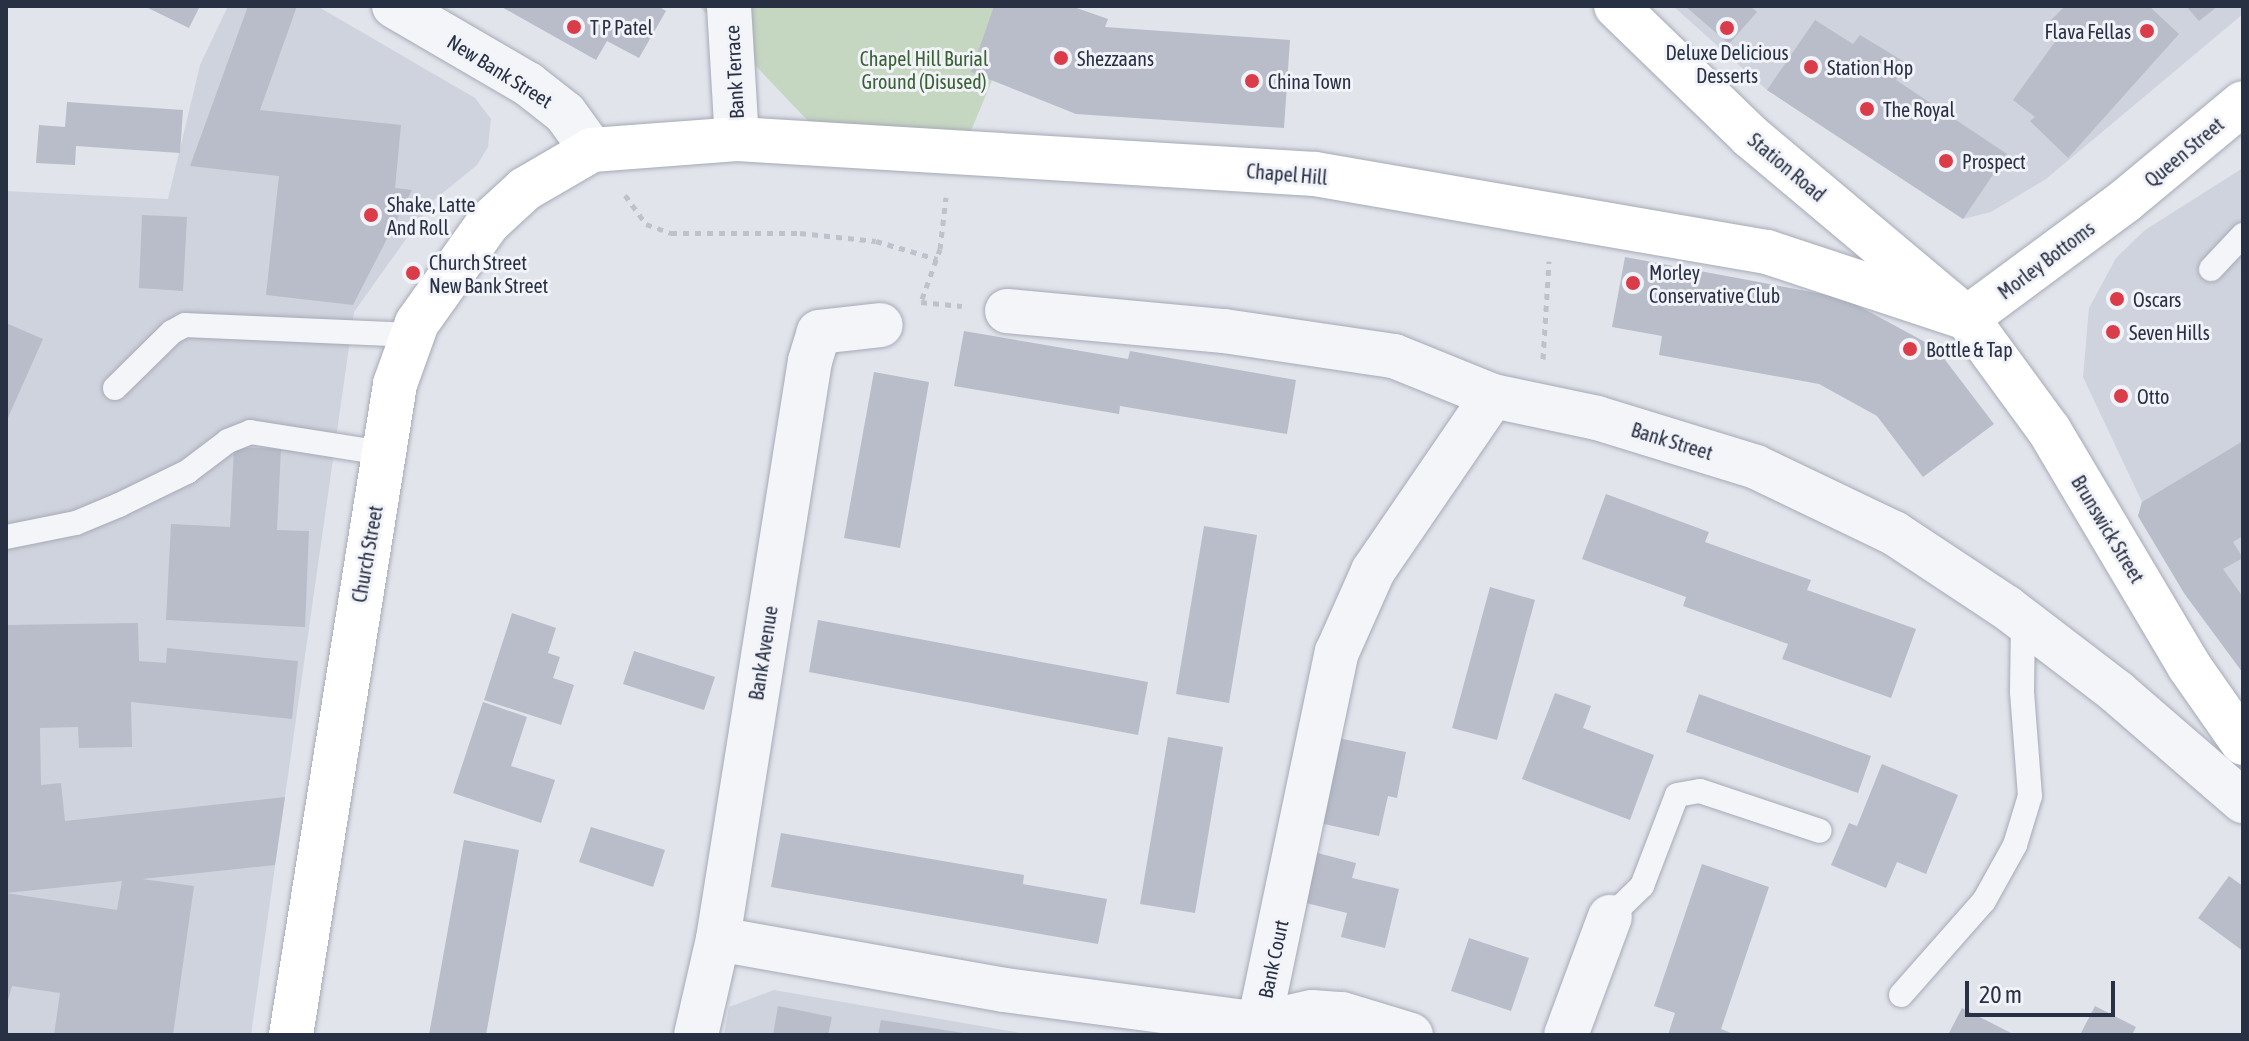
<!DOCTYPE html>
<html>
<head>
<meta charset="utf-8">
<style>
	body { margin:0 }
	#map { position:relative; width:2249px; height:1041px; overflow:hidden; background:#e1e4eb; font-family:"Asap Condensed",sans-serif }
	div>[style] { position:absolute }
	.built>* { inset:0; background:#cfd3dd }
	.green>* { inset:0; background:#c5d6c1 }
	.building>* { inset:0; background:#b8bdc9 }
	.path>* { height:5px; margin-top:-2.5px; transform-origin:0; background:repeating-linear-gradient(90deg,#bfc2ca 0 6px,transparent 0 12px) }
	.roads { filter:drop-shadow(0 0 2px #a6aab6) drop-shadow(0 0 2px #a6aab6) }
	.lane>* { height:24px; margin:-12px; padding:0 12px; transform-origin:12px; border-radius:12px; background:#f4f5f9 }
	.street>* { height:44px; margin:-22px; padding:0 22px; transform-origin:22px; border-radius:22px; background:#f4f5f9 }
	.secondary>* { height:44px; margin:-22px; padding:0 22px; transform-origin:22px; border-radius:22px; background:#fff }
	.dots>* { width:22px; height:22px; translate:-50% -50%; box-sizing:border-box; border:4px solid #f1f3f8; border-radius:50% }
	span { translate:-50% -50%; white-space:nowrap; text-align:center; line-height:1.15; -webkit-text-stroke:6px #f1f3f8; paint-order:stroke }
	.poi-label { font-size:20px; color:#283044 }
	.left { translate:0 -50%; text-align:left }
	.right { translate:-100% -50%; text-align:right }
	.park-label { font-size:20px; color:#396134 }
	.street-label { font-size:20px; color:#283044 }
	.frame { position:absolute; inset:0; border:8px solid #283044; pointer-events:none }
	.scale { position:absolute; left:1965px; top:981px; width:150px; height:36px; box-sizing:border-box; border:4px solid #283044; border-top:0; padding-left:10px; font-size:24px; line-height:28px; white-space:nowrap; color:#283044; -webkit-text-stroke:6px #f1f3f8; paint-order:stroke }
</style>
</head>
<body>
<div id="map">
	<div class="built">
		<i style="clip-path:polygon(228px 6px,317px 6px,475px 98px,491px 119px,488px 147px,477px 165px,434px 200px,354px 312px,251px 1035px,6px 1035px,6px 191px,168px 199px,200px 65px)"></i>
		<i style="clip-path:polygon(1673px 6px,2243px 6px,2243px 14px,2046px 179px,1991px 212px,1963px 219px,1767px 90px)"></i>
		<i style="clip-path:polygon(2243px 168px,2243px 673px,2184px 593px,2138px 516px,2142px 502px,2083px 377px,2089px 308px,2116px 258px,2145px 230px)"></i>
		<i style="clip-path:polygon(774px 990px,1032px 1035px,724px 1035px,729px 1007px)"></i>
	</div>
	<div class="green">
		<i style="clip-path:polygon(699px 6px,1023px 6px,968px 138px,810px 123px)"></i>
	</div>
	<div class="building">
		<i style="clip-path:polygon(144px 6px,200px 6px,189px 28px)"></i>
		<i style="clip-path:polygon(248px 6px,297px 6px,260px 110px,401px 125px,395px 188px,412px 190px,353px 305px,266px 295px,279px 176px,190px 166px)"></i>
		<i style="clip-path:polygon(500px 6px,658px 6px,666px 11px,639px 58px,607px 41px,596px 60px)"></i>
		<i style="clip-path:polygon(994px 6px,1071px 6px,1108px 19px,1105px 27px,1290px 40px,1284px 128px,1076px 114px,971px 72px)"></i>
		<i style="clip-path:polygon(1685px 6px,1750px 6px,1757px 12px,1729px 44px)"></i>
		<i style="clip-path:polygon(2065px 6px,2149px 6px,2179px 34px,2068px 158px,2030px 121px,2035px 117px,2013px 100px,2062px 32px,2051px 20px)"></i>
		<i style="clip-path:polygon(2186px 6px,2218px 6px,2199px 21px)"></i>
		<i style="clip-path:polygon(1815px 20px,1853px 44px,1860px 35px,1908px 64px,1896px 80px,2007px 154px,1963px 219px,1767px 90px)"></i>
		<i style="clip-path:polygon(67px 102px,183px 110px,180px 153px,76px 146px,75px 165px,36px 163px,39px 125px,65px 127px)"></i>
		<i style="clip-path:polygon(142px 215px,187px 217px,183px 291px,139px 288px)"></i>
		<i style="clip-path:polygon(1625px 257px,1844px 298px,1936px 348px,1994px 424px,1923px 477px,1877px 416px,1819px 384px,1659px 355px,1662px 336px,1612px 327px)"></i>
		<i style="clip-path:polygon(6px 323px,43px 339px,6px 422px)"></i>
		<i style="clip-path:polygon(964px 331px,1128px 359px,1130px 351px,1296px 380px,1287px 434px,1120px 406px,1119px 414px,954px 386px)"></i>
		<i style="clip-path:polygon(874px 372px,929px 382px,900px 548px,844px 538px)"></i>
		<i style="clip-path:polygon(2243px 441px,2243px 536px,2233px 542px,2243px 558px,2223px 569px,2243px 597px,2243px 673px,2184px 593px,2138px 516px,2142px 502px)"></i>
		<i style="clip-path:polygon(234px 447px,281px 449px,277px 530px,309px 531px,305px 627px,166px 620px,171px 524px,230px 527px)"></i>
		<i style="clip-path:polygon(1606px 494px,1709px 532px,1705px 542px,1811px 580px,1807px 590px,1916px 629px,1891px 698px,1782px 659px,1788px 644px,1683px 606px,1686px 597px,1582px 559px)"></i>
		<i style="clip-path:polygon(1204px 526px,1257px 535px,1229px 703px,1176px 694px)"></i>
		<i style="clip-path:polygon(1490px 587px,1535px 600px,1497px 740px,1452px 728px)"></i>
		<i style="clip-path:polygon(512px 613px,556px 628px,548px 653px,560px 657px,553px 678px,574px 685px,561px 725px,484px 700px)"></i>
		<i style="clip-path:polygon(818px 620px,1148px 682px,1138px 735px,809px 672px)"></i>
		<i style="clip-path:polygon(138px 623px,139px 661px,166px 663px,167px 648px,298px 661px,292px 719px,131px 702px,132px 747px,79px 748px,78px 727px,40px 728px,41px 785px,61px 783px,65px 821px,285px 797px,275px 865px,142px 879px,194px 886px,173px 1035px,54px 1035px,60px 993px,12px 986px,6px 1007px,6px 893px,117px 910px,122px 881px,6px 893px,6px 625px)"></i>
		<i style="clip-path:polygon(634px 651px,715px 677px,704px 710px,623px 684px)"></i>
		<i style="clip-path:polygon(1555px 693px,1591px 706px,1583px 728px,1654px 755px,1630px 820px,1522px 779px)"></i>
		<i style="clip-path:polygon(1699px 694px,1871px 756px,1858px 793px,1686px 732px)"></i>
		<i style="clip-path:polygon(483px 702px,527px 717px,511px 766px,555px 780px,541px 823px,453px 793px)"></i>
		<i style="clip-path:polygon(1168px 737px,1223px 747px,1195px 913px,1140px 904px)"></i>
		<i style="clip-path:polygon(1338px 738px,1406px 752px,1397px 798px,1388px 796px,1379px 836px,1315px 822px)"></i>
		<i style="clip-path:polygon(1882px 764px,1958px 795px,1926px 874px,1897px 862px,1886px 888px,1831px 865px,1849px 823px,1857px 826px)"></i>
		<i style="clip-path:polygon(591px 827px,665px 850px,653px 887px,579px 862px)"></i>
		<i style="clip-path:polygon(781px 833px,1024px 875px,1023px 884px,1107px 899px,1098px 944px,771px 887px)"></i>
		<i style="clip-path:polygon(464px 840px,519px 850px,486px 1035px,429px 1035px)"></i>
		<i style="clip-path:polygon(1310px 851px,1356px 863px,1352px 878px,1399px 889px,1385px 948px,1341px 937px,1347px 913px,1298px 901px)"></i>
		<i style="clip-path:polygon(1702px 864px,1769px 887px,1721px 1029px,1736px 1035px,1668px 1035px,1675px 1013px,1654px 1006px)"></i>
		<i style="clip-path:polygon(2229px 876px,2243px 886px,2243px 951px,2198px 918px)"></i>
		<i style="clip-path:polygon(1469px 938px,1529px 958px,1511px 1011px,1451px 991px)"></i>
		<i style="clip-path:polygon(778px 1006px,832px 1017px,828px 1035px,773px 1035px)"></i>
		<i style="clip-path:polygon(2095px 1006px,2136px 1027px,2132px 1035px,2080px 1035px)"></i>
		<i style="clip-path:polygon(1962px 1008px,2015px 1035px,1948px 1035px)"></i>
		<i style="clip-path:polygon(881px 1020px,963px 1033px,963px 1035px,878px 1035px)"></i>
	</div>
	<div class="path">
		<i style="left:625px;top:195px;width:36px;rotate:54deg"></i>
		<i style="left:646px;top:224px;width:27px;rotate:20deg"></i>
		<i style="left:671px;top:233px;width:129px"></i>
		<i style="left:800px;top:233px;width:76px;rotate:6deg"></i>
		<i style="left:876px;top:241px;width:64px;rotate:16.4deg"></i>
		<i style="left:922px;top:299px;width:53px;rotate:-70.2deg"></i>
		<i style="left:940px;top:249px;width:52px;rotate:-83.4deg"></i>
		<i style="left:921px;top:302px;width:41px;rotate:5.6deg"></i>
		<i style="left:1543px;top:359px;width:98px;rotate:-86.5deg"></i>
	</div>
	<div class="roads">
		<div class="lane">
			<i style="left:2211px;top:269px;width:47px;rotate:-46.7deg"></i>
			<i style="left:115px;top:388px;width:80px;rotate:-44.5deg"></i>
			<i style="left:172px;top:332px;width:15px;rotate:-28deg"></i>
			<i style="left:185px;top:325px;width:228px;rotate:2.5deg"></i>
			<i style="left:6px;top:537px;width:71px;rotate:-11.3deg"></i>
			<i style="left:76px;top:523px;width:47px;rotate:-22.7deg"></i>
			<i style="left:119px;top:505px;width:76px;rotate:-25.9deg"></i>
			<i style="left:187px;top:472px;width:51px;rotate:-37.1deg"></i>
			<i style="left:228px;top:441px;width:24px;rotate:-22deg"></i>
			<i style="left:250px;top:432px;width:135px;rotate:9deg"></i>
			<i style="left:1610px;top:917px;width:45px;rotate:-44.1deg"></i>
			<i style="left:1642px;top:886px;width:97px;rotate:-69deg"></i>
			<i style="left:1677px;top:795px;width:23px;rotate:-10deg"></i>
			<i style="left:1700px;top:791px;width:126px;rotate:18.4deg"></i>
			<i style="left:1901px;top:995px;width:125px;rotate:-48.6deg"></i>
			<i style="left:1984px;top:901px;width:64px;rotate:-61deg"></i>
			<i style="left:2015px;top:845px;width:51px;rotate:-73deg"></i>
			<i style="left:2030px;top:796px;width:104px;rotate:-94.4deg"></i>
			<i style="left:2022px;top:692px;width:72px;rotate:-89.2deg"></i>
		</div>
		<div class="street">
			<i style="left:394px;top:6px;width:155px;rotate:30.2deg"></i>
			<i style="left:528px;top:84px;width:47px;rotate:38.1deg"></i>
			<i style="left:565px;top:113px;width:46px;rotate:53.9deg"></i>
			<i style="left:729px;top:6px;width:133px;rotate:86.6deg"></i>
			<i style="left:1007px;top:311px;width:218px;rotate:5.3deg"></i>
			<i style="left:1224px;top:331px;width:172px;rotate:8.4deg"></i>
			<i style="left:1394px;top:356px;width:107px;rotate:22deg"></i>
			<i style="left:1493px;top:396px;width:106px;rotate:11.9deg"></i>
			<i style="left:1597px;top:418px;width:166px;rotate:17.1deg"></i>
			<i style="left:1756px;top:467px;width:153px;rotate:25.6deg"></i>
			<i style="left:1894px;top:533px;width:134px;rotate:33.5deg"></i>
			<i style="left:2006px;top:607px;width:140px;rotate:37.4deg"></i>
			<i style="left:2117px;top:692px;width:167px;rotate:40.9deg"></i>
			<i style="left:718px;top:939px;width:291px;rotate:10.1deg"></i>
			<i style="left:1005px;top:990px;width:256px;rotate:7.6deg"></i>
			<i style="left:1259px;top:1024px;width:380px;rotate:-78.2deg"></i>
			<i style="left:1337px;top:652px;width:89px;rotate:-66deg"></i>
			<i style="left:1373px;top:571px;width:212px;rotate:-55.6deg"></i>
			<i style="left:1259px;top:1024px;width:54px;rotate:-12.8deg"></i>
			<i style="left:1312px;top:1012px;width:30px;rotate:4deg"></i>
			<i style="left:1342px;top:1014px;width:72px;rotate:16.9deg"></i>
			<i style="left:696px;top:1035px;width:98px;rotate:-77.1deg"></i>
			<i style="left:718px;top:939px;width:585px;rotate:-80.96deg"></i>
			<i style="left:810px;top:361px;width:30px;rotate:-73deg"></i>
			<i style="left:819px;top:332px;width:62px;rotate:-6.4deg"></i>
			<i style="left:1566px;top:1035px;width:126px;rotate:-69.6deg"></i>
		</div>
		<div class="secondary">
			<i style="left:1616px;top:6px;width:187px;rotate:44.1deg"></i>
			<i style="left:1750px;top:136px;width:283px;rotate:40deg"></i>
			<i style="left:1967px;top:318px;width:139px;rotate:53.8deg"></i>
			<i style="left:2049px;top:430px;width:274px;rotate:59.3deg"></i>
			<i style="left:2189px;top:666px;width:94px;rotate:55deg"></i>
			<i style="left:1967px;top:318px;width:197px;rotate:-36.5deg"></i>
			<i style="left:2125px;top:201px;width:153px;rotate:-39.7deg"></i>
			<i style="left:291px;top:1035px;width:659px;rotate:-80.92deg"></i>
			<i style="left:395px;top:384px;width:65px;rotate:-70.2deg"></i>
			<i style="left:417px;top:323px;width:123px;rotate:-54.6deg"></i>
			<i style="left:488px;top:223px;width:50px;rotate:-42.6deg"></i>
			<i style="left:525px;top:189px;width:78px;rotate:-30.2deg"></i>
			<i style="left:592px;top:150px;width:145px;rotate:-4.3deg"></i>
			<i style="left:737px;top:139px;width:579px;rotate:3.47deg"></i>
			<i style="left:1315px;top:174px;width:459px;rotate:9.8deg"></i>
			<i style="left:1767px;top:252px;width:211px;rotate:18.3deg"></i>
		</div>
	</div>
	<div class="dots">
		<i style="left:574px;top:27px;background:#da3c49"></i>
		<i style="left:1727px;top:28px;background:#da3c49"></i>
		<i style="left:2147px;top:31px;background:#da3c49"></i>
		<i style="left:1061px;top:58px;background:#da3c49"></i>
		<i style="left:1811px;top:67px;background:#da3c49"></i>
		<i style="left:1252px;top:81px;background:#da3c49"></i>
		<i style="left:1867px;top:109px;background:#da3c49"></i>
		<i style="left:1946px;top:161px;background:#da3c49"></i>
		<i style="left:371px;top:215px;background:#da3c49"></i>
		<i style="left:413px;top:273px;background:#da3c49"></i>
		<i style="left:1633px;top:283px;background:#da3c49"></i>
		<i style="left:2117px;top:299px;background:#da3c49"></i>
		<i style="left:2113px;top:332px;background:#da3c49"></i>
		<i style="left:1910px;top:349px;background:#da3c49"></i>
		<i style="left:2121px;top:396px;background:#da3c49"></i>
	</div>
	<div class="poi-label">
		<span class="left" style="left:590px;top:27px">T P Patel</span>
		<span class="right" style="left:2131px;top:31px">Flava Fellas</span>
		<span style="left:1727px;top:64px">Deluxe Delicious<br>Desserts</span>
		<span class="left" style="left:1077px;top:58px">Shezzaans</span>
		<span class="left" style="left:1827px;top:67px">Station Hop</span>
		<span class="left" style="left:1268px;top:81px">China Town</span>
		<span class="left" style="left:1883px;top:109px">The Royal</span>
		<span class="left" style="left:1962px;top:161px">Prospect</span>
		<span class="left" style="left:387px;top:216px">Shake, Latte<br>And Roll</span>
		<span class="left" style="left:429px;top:274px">Church Street<br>New Bank Street</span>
		<span class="left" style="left:1649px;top:284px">Morley<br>Conservative Club</span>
		<span class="left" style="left:2133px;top:299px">Oscars</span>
		<span class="left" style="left:2129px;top:332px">Seven Hills</span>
		<span class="left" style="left:1926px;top:349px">Bottle &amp; Tap</span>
		<span class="left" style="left:2137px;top:396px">Otto</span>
	</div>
	<div class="park-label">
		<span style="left:924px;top:70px">Chapel Hill Burial<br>Ground (Disused)</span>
	</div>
	<div class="street-label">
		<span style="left:500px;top:71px;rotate:32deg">New Bank Street</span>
		<span style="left:734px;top:72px;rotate:-93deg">Bank Terrace</span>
		<span style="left:2184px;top:152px;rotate:-40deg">Queen Street</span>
		<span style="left:1787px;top:167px;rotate:40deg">Station Road</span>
		<span style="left:1287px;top:174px;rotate:5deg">Chapel Hill</span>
		<span style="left:2046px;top:260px;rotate:-37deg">Morley Bottoms</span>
		<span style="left:1672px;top:441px;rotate:17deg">Bank Street</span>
		<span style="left:2108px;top:529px;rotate:59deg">Brunswick Street</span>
		<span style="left:367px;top:554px;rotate:-80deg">Church Street</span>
		<span style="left:763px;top:653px;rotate:-81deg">Bank Avenue</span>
		<span style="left:1273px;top:959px;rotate:-78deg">Bank Court</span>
	</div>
	<div class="frame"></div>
	<div class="scale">20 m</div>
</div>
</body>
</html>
